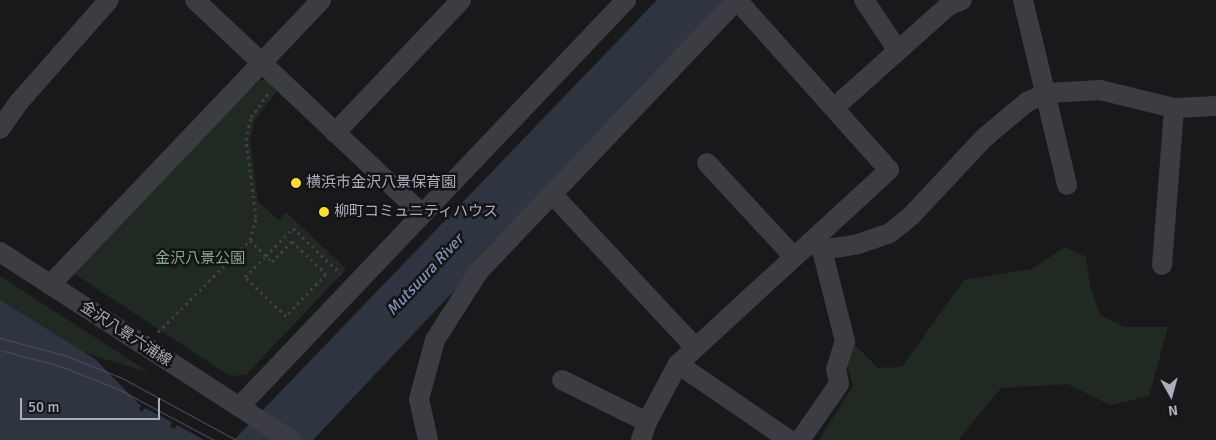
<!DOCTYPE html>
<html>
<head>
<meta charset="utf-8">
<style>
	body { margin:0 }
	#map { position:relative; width:1216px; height:440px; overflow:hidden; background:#19191b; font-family:Signika,"Noto Sans JP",sans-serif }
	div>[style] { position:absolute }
	.green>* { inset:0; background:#202a23 }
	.water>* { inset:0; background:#2e3541 }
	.path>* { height:3px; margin-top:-1.5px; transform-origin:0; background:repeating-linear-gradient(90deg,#404048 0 2.5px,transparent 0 6.5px) }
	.minor>* { height:20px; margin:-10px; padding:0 10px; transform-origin:10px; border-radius:10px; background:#3c3c43 }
	.tram>* { height:1px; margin:-0.5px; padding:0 0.5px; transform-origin:0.5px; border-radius:0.5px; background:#4d4d56 }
	.dots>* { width:14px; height:14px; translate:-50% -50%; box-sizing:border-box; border:2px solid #141417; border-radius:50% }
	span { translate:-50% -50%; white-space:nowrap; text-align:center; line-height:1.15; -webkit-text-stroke:5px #141417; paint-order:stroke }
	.poi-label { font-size:15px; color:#abadbc }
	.left { translate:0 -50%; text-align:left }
	.park-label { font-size:15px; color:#81a88a }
	.street-label { font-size:15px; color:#abadbc }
	.water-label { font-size:16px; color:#8094b8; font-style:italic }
	.north { position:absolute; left:1146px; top:370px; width:50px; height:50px; -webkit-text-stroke:4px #141417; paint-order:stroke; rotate:173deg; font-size:14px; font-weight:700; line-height:20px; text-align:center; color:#abadbc }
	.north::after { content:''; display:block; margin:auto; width:18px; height:22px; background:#abadbc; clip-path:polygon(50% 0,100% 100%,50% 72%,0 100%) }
	.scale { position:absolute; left:20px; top:398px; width:140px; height:22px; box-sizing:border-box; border:2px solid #abadbc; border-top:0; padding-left:6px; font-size:15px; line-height:18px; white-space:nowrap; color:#abadbc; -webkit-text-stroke:4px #141417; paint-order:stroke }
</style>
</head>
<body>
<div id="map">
	<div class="green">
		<i style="clip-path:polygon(260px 80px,265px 80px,277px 91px,255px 120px,250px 140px,258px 202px,279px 220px,286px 212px,346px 269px,246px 375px,230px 376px,70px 271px)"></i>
		<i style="clip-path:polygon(1065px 247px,1086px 257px,1090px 286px,1100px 315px,1124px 327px,1168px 327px,1149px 396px,1110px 405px,1068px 384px,1001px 388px,958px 440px,819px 440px,853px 386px,847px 365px,854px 344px,878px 368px,902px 367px,964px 280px,1032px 269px)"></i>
		<i style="clip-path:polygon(0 276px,150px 373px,66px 347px,0 305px)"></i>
	</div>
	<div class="water">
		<i style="clip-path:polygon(657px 0,729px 0,313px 440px,234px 440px)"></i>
		<i style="clip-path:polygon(0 300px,95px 359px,141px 406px,139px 410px,142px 412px,145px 408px,172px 422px,170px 427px,174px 429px,177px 425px,204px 440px,0 440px)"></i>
	</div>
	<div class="path">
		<i style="left:250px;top:240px;width:31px;rotate:45deg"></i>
		<i style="left:272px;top:262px;width:29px;rotate:-46deg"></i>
		<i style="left:292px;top:241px;width:47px;rotate:44.1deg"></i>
		<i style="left:326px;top:274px;width:58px;rotate:133.6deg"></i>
		<i style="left:286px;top:316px;width:57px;rotate:-136.4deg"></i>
		<i style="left:245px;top:277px;width:30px;rotate:-45deg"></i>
		<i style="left:266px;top:256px;width:39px;rotate:-46deg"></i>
		<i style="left:293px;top:228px;width:66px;rotate:43.8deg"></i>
		<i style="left:158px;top:332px;width:130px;rotate:-45deg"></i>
		<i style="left:250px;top:240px;width:24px;rotate:-75deg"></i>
		<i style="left:256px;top:217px;width:78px;rotate:-97.4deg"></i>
		<i style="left:246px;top:140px;width:24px;rotate:-78deg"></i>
		<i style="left:251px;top:117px;width:29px;rotate:-54deg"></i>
	</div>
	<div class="minor">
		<i style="left:195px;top:0;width:312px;rotate:43.3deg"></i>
		<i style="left:864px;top:0;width:61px;rotate:56.3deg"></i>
		<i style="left:1023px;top:0;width:190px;rotate:76.6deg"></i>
		<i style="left:835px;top:107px;width:152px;rotate:-41.8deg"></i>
		<i style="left:948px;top:6px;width:15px;rotate:-23deg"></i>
		<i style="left:0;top:129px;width:33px;rotate:-55deg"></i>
		<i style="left:19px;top:102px;width:136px;rotate:-48.6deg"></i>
		<i style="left:335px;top:133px;width:183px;rotate:-46.5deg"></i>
		<i style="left:707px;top:163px;width:128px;rotate:47.2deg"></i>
		<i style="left:553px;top:195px;width:207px;rotate:47deg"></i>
		<i style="left:822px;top:250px;width:36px;rotate:-9deg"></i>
		<i style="left:858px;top:244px;width:34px;rotate:-19deg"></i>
		<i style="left:890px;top:233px;width:27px;rotate:-39deg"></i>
		<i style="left:911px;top:216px;width:107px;rotate:-46.9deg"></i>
		<i style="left:984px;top:138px;width:56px;rotate:-39.9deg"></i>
		<i style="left:1027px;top:102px;width:22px;rotate:-24deg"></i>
		<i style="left:1047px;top:93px;width:53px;rotate:-3.2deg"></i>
		<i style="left:1100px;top:90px;width:76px;rotate:13.7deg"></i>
		<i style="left:1174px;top:108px;width:42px;rotate:-2.7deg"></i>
		<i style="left:0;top:252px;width:346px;rotate:32.9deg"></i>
		<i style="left:1162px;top:265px;width:157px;rotate:-85.6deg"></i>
		<i style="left:50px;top:285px;width:393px;rotate:-46.4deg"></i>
		<i style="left:678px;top:364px;width:287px;rotate:-42.6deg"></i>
		<i style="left:889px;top:170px;width:228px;rotate:-131.8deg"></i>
		<i style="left:562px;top:380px;width:95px;rotate:26.3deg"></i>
		<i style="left:239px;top:407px;width:562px;rotate:-46.44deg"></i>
		<i style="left:428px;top:440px;width:42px;rotate:-102.4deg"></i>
		<i style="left:419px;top:399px;width:61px;rotate:-74.8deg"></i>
		<i style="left:435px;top:340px;width:82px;rotate:-57.5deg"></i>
		<i style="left:479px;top:271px;width:374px;rotate:-46.4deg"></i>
		<i style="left:641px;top:440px;width:19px;rotate:-72deg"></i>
		<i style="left:647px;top:422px;width:66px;rotate:-61.9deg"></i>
		<i style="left:678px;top:364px;width:135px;rotate:34.4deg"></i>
		<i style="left:800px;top:440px;width:68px;rotate:-55.1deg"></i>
		<i style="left:839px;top:384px;width:15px;rotate:-101deg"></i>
		<i style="left:836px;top:369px;width:29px;rotate:-72deg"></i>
		<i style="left:845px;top:341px;width:94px;rotate:-104.2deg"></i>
		<i style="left:822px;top:250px;width:14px;rotate:-144deg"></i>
	</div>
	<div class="tram">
		<i style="left:0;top:338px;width:66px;rotate:14.9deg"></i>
		<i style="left:64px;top:355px;width:62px;rotate:21.6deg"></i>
		<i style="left:122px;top:378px;width:130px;rotate:28.5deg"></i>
		<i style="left:0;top:350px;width:62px;rotate:14.9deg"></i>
		<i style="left:60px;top:366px;width:62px;rotate:21.6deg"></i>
		<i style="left:118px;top:389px;width:109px;rotate:28deg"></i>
	</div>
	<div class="dots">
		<i style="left:296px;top:183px;background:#fdde30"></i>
		<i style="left:324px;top:212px;background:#fdde30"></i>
	</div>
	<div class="poi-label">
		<span class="left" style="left:306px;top:183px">横浜市金沢八景保育園</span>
		<span class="left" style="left:334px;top:212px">柳町コミュニティハウス</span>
	</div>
	<div class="park-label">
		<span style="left:200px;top:259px">金沢八景公園</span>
	</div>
	<div class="street-label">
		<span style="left:126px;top:334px;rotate:33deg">金沢八景六浦線</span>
	</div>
	<div class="water-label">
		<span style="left:425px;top:275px;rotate:-47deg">Mutsuura River</span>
	</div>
	<div class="north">N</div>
	<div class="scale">50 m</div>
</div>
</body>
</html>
